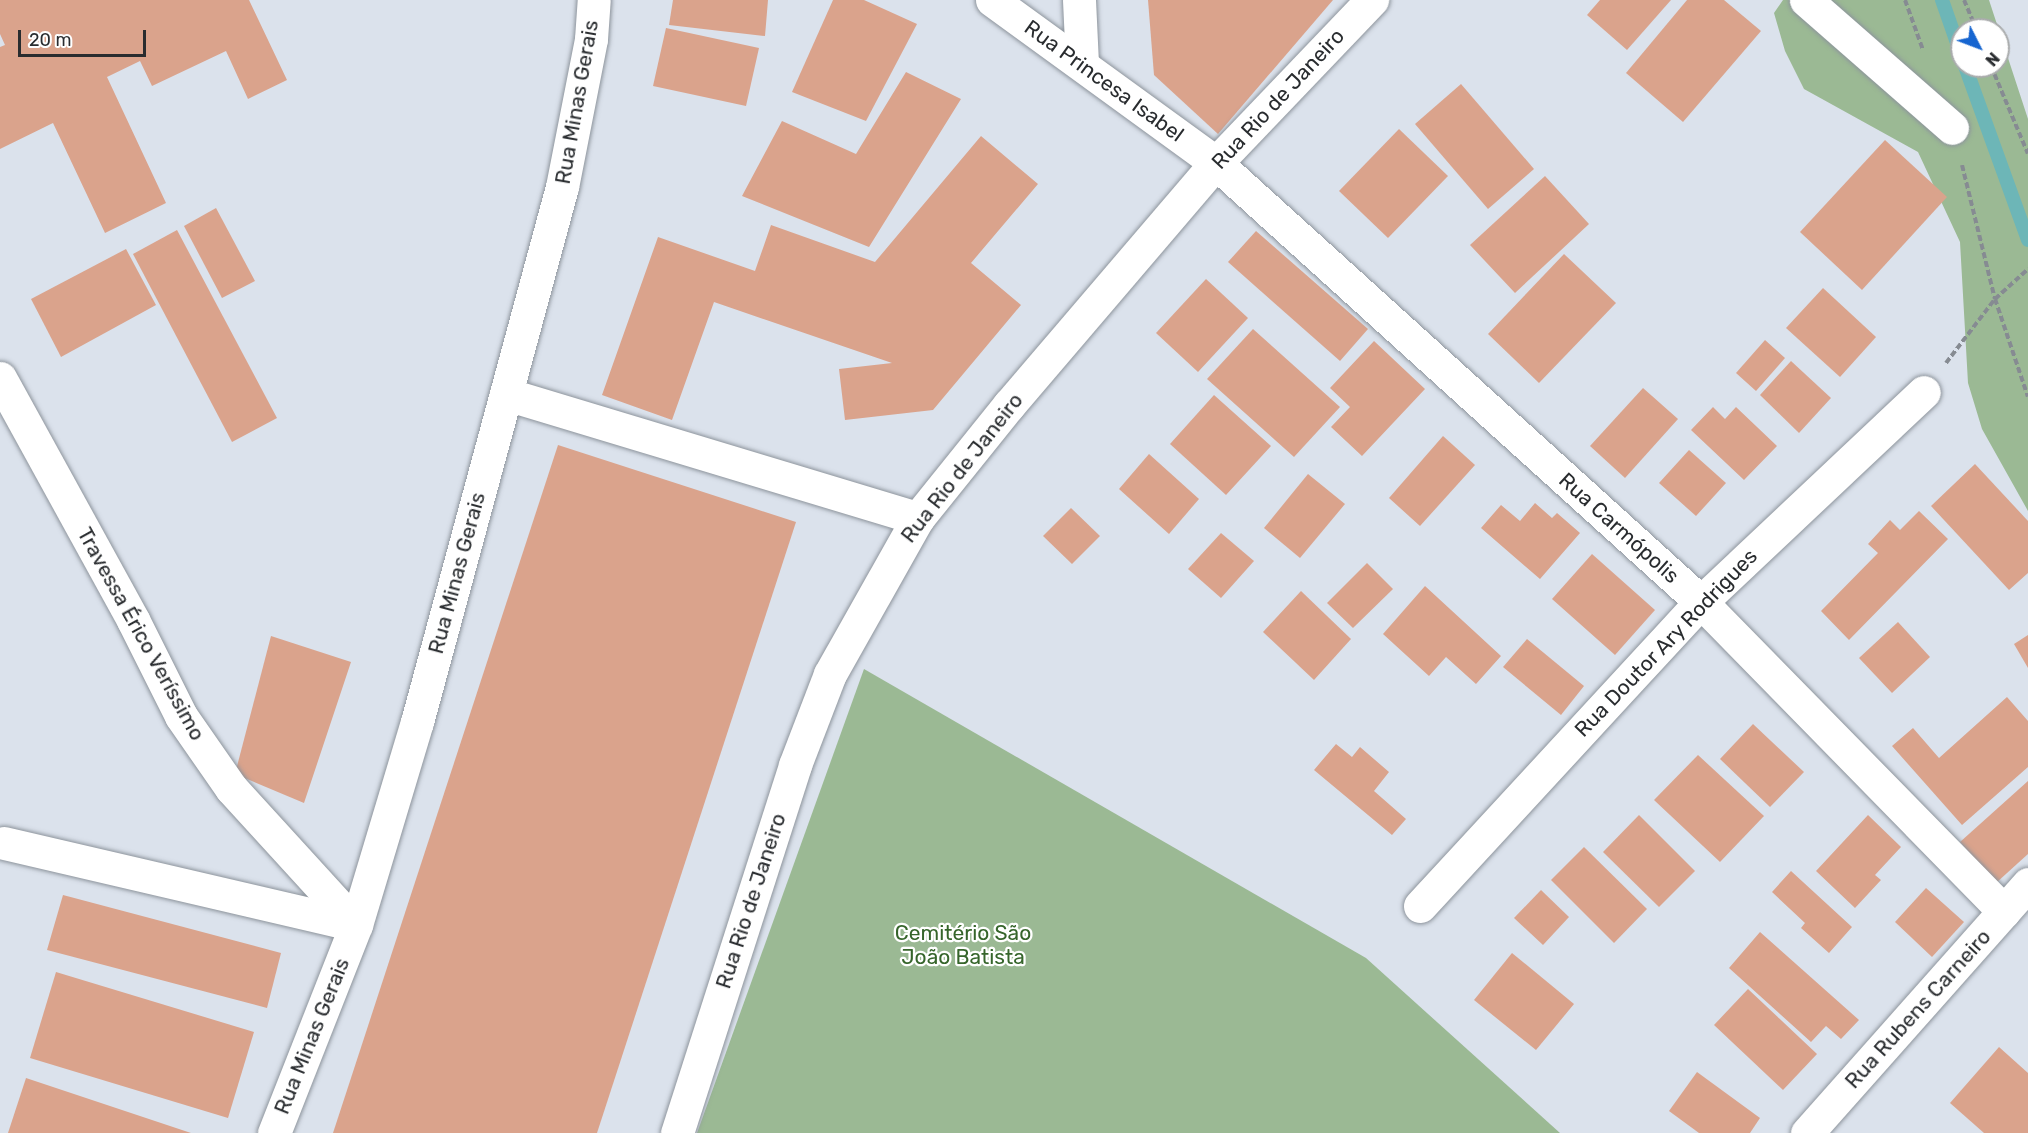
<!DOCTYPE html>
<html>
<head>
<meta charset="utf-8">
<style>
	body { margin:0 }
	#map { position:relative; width:2028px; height:1133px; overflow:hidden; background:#dbe2ec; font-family:Rubik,sans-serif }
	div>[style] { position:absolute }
	.green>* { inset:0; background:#9bb994 }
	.stream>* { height:14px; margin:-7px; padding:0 7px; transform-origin:7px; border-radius:7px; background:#6db6b7 }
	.building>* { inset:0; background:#daa38c }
	.path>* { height:4px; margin-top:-2px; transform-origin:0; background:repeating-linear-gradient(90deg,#868b92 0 6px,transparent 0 9px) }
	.roads { filter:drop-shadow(0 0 2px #8d949c) drop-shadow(0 0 2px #8d949c) }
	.minor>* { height:33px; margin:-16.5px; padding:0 16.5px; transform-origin:16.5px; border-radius:16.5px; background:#fff }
	.major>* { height:33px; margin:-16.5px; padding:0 16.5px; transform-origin:16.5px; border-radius:16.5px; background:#fff }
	span { translate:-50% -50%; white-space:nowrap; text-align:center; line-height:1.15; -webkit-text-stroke:4.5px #fff; paint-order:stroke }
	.street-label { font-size:21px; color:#292c2f }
	.park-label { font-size:21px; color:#36652b }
	.north { position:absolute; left:1950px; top:18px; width:60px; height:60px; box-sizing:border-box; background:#fff; border:2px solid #a9abac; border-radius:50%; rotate:132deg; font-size:16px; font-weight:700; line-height:24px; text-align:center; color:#292c2f }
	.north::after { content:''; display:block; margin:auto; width:21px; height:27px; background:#1665d0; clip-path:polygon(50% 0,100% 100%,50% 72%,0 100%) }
	.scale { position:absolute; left:18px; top:30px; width:128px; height:27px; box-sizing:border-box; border:3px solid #292c2f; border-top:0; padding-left:8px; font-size:18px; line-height:21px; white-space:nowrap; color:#292c2f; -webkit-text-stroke:4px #fff; paint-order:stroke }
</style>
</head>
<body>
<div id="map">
	<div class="green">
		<i style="clip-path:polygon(evenodd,1783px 0,1989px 0,2028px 119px,2028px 511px,1982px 429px,1968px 383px,1960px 242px,1918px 152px,1804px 89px,1785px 51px,1774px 13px,1783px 0,1962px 30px,1998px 30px,1998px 66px,1962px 66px,1962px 30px)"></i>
		<i style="clip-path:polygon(864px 669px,1366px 958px,1560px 1133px,697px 1133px)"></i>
	</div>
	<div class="stream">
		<i style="left:1942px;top:0;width:60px;rotate:70.7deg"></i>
		<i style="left:1965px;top:66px;width:185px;rotate:70.1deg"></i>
	</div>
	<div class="building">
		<i style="clip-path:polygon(0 0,249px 0,287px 80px,248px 99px,226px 51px,152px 86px,140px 61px,107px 77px,166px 203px,105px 233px,53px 123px,0 149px,0 47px,5px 45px,0 34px)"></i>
		<i style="clip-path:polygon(673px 0,768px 0,765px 36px,669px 25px)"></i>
		<i style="clip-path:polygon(833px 0,864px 0,917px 24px,866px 121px,792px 92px)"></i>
		<i style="clip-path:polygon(1148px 0,1333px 0,1218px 134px,1154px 75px)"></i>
		<i style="clip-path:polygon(1600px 0,1671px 0,1627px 50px,1587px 15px)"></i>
		<i style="clip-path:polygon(1687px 0,1724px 0,1761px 31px,1683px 122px,1626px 73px)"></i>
		<i style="clip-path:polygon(666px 28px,759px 48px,746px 106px,653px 86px)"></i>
		<i style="clip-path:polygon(906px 72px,961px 99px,869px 247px,742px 196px,782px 121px,856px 154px)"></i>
		<i style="clip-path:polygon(1461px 84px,1534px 169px,1488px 209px,1415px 124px)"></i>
		<i style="clip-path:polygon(1399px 129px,1448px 176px,1388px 238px,1339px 191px)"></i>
		<i style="clip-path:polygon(981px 136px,1038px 184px,971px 263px,1021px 305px,933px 410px,845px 420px,839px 369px,892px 363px,714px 302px,672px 420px,602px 395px,658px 237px,755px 271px,771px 225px,875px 262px)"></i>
		<i style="clip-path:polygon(1885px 140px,1947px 197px,1862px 290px,1800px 232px)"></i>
		<i style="clip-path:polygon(1545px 176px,1589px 224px,1515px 293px,1470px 245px)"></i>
		<i style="clip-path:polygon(216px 208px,255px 281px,222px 298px,184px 226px)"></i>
		<i style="clip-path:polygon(177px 230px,277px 418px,232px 442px,133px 254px)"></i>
		<i style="clip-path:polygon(1256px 231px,1368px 329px,1340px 361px,1228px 262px)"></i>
		<i style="clip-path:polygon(126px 249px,156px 305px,61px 357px,31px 299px)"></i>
		<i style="clip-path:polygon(1564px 254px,1616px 303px,1539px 383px,1488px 334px)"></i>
		<i style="clip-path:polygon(1206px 279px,1248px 318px,1198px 372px,1156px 333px)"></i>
		<i style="clip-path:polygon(1823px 288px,1876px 337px,1840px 377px,1786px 328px)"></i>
		<i style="clip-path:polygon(1253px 329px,1340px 407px,1294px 457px,1207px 379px)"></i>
		<i style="clip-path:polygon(1765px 340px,1785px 358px,1756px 391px,1736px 373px)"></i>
		<i style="clip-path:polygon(1374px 341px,1425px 389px,1362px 456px,1331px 427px,1350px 407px,1330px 388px)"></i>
		<i style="clip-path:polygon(1791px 361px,1831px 398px,1799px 433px,1760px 395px)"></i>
		<i style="clip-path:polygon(1643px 388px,1678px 419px,1625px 478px,1590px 446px)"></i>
		<i style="clip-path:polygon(1214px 395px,1271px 446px,1226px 495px,1170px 444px)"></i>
		<i style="clip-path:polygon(1713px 407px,1725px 419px,1736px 407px,1777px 446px,1744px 480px,1691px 430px)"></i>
		<i style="clip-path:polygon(1443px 436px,1475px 465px,1420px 526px,1389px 498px)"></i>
		<i style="clip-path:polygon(558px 445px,796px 522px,597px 1133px,333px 1133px)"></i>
		<i style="clip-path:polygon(1689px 450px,1726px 483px,1696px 516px,1659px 483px)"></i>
		<i style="clip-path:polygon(1149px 454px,1199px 499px,1169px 534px,1119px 489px)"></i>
		<i style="clip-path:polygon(1975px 464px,2028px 521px,2028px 573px,2009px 590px,1931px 506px)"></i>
		<i style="clip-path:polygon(1308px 474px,1345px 504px,1300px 558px,1264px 528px)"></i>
		<i style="clip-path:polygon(1535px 503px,1552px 518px,1557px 513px,1580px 533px,1540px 579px,1481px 528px,1501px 505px,1520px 521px)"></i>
		<i style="clip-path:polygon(1071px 508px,1100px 536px,1072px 564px,1043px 536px)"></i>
		<i style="clip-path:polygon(1919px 511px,1948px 539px,1849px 640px,1821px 611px,1878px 553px,1868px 544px,1890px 520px,1900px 530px)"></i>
		<i style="clip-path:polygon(1221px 533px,1254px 561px,1221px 598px,1188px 569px)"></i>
		<i style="clip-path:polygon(1592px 554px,1655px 610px,1615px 655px,1552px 599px)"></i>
		<i style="clip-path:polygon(1367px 563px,1393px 589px,1353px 628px,1327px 603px)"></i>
		<i style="clip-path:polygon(1425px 586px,1501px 656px,1476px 684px,1446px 657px,1429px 676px,1383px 634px)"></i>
		<i style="clip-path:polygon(1301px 591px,1351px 639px,1314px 680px,1263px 632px)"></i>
		<i style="clip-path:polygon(1898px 622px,1930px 657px,1892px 693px,1859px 658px)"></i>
		<i style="clip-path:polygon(2028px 635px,2028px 668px,2014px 644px)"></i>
		<i style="clip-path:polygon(271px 636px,351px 662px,304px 803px,235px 774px)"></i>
		<i style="clip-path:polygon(1527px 639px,1584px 686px,1561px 715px,1503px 667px)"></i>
		<i style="clip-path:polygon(2007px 697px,2028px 721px,2028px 767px,1962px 825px,1892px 746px,1913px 728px,1939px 758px)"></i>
		<i style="clip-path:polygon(1753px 724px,1804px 772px,1770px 807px,1720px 759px)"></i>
		<i style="clip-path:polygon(1336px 744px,1352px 757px,1360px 747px,1389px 772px,1374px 791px,1406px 819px,1392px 835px,1314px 770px)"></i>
		<i style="clip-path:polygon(1698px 755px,1764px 816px,1720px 862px,1654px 800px)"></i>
		<i style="clip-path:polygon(2028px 781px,2028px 854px,1996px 883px,1960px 842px)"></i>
		<i style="clip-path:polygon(1639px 815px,1695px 871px,1659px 907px,1603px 852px)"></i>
		<i style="clip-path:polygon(1868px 815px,1901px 847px,1875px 875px,1881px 880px,1855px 908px,1816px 871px)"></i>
		<i style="clip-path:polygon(1584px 847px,1647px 909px,1614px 943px,1551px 880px)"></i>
		<i style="clip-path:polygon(1791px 871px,1852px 927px,1829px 953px,1801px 928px,1805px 923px,1772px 892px)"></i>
		<i style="clip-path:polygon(1926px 888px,1964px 922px,1932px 957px,1895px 922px)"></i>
		<i style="clip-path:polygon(1541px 890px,1569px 917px,1543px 945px,1514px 918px)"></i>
		<i style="clip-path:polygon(63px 895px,281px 953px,267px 1008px,47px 950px)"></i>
		<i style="clip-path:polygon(1760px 932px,1859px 1020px,1841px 1039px,1826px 1026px,1811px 1042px,1729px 968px)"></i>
		<i style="clip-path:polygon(1512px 953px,1574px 1004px,1536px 1050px,1474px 1000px)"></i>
		<i style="clip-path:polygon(56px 972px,254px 1032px,228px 1118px,30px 1058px)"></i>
		<i style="clip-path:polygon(1748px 989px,1817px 1054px,1783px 1090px,1714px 1025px)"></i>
		<i style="clip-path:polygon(1999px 1047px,2028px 1073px,2028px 1133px,1984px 1133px,1950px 1103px)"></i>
		<i style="clip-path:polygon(1697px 1072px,1760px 1118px,1750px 1133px,1699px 1133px,1669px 1111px)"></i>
		<i style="clip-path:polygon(26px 1078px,191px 1133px,8px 1133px)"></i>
	</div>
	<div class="path">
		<i style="left:1905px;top:0;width:53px;rotate:70.2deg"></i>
		<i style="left:1964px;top:0;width:33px;rotate:67deg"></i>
		<i style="left:1991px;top:66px;width:95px;rotate:67.2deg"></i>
		<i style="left:1962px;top:165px;width:138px;rotate:76.2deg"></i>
		<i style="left:1995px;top:299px;width:103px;rotate:71.4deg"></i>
		<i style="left:1946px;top:363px;width:81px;rotate:-52.6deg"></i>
		<i style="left:1995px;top:299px;width:45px;rotate:-42.3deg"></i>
	</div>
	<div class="roads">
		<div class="minor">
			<i style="left:992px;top:0;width:277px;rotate:36deg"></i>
			<i style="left:1216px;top:163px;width:654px;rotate:42.15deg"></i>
			<i style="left:1701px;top:602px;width:433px;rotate:45.6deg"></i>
			<i style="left:1079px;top:0;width:63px;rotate:87.3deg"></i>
			<i style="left:1806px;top:0;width:194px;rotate:41.2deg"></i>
			<i style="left:0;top:378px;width:276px;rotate:61.2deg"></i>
			<i style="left:133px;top:620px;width:107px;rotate:63.4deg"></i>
			<i style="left:181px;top:716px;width:88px;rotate:55.2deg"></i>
			<i style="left:231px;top:788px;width:185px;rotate:47.6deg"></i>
			<i style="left:506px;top:394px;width:430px;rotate:16.8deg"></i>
			<i style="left:4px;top:843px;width:361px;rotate:13.1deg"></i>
			<i style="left:1420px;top:906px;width:414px;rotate:-47.3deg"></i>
			<i style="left:1701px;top:602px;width:306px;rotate:-43.3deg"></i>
			<i style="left:274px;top:1133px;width:224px;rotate:-68.5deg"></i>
			<i style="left:356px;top:925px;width:212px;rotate:-73.3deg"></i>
			<i style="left:417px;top:722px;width:554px;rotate:-74.84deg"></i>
			<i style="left:562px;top:187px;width:151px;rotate:-78.9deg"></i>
			<i style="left:591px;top:39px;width:39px;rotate:-86deg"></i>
			<i style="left:1807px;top:1133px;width:333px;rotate:-48.4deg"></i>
		</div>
		<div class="major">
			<i style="left:677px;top:1133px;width:386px;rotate:-72.2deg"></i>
			<i style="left:795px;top:765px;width:97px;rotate:-69deg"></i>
			<i style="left:830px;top:674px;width:179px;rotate:-60.6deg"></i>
			<i style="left:918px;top:518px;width:145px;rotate:-51.2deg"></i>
			<i style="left:1009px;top:405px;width:318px;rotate:-49.5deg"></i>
			<i style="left:1216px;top:163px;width:226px;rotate:-46.3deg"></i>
		</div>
	</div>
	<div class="street-label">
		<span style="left:1104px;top:81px;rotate:36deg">Rua Princesa Isabel</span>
		<span style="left:1278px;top:99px;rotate:-47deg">Rua Rio de Janeiro</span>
		<span style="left:577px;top:102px;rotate:-80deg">Rua Minas Gerais</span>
		<span style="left:962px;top:468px;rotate:-52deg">Rua Rio de Janeiro</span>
		<span style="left:1619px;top:528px;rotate:42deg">Rua Carmópolis</span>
		<span style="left:457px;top:573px;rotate:-75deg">Rua Minas Gerais</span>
		<span style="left:141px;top:634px;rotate:61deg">Travessa Érico Veríssimo</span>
		<span style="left:1666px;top:643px;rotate:-46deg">Rua Doutor Ary Rodrigues</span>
		<span style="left:751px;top:901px;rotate:-72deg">Rua Rio de Janeiro</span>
		<span style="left:1918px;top:1009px;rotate:-48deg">Rua Rubens Carneiro</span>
		<span style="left:312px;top:1036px;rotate:-68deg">Rua Minas Gerais</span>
	</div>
	<div class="park-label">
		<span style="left:963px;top:945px">Cemitério São<br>João Batista</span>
	</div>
	<div class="north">N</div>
	<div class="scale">20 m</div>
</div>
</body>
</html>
